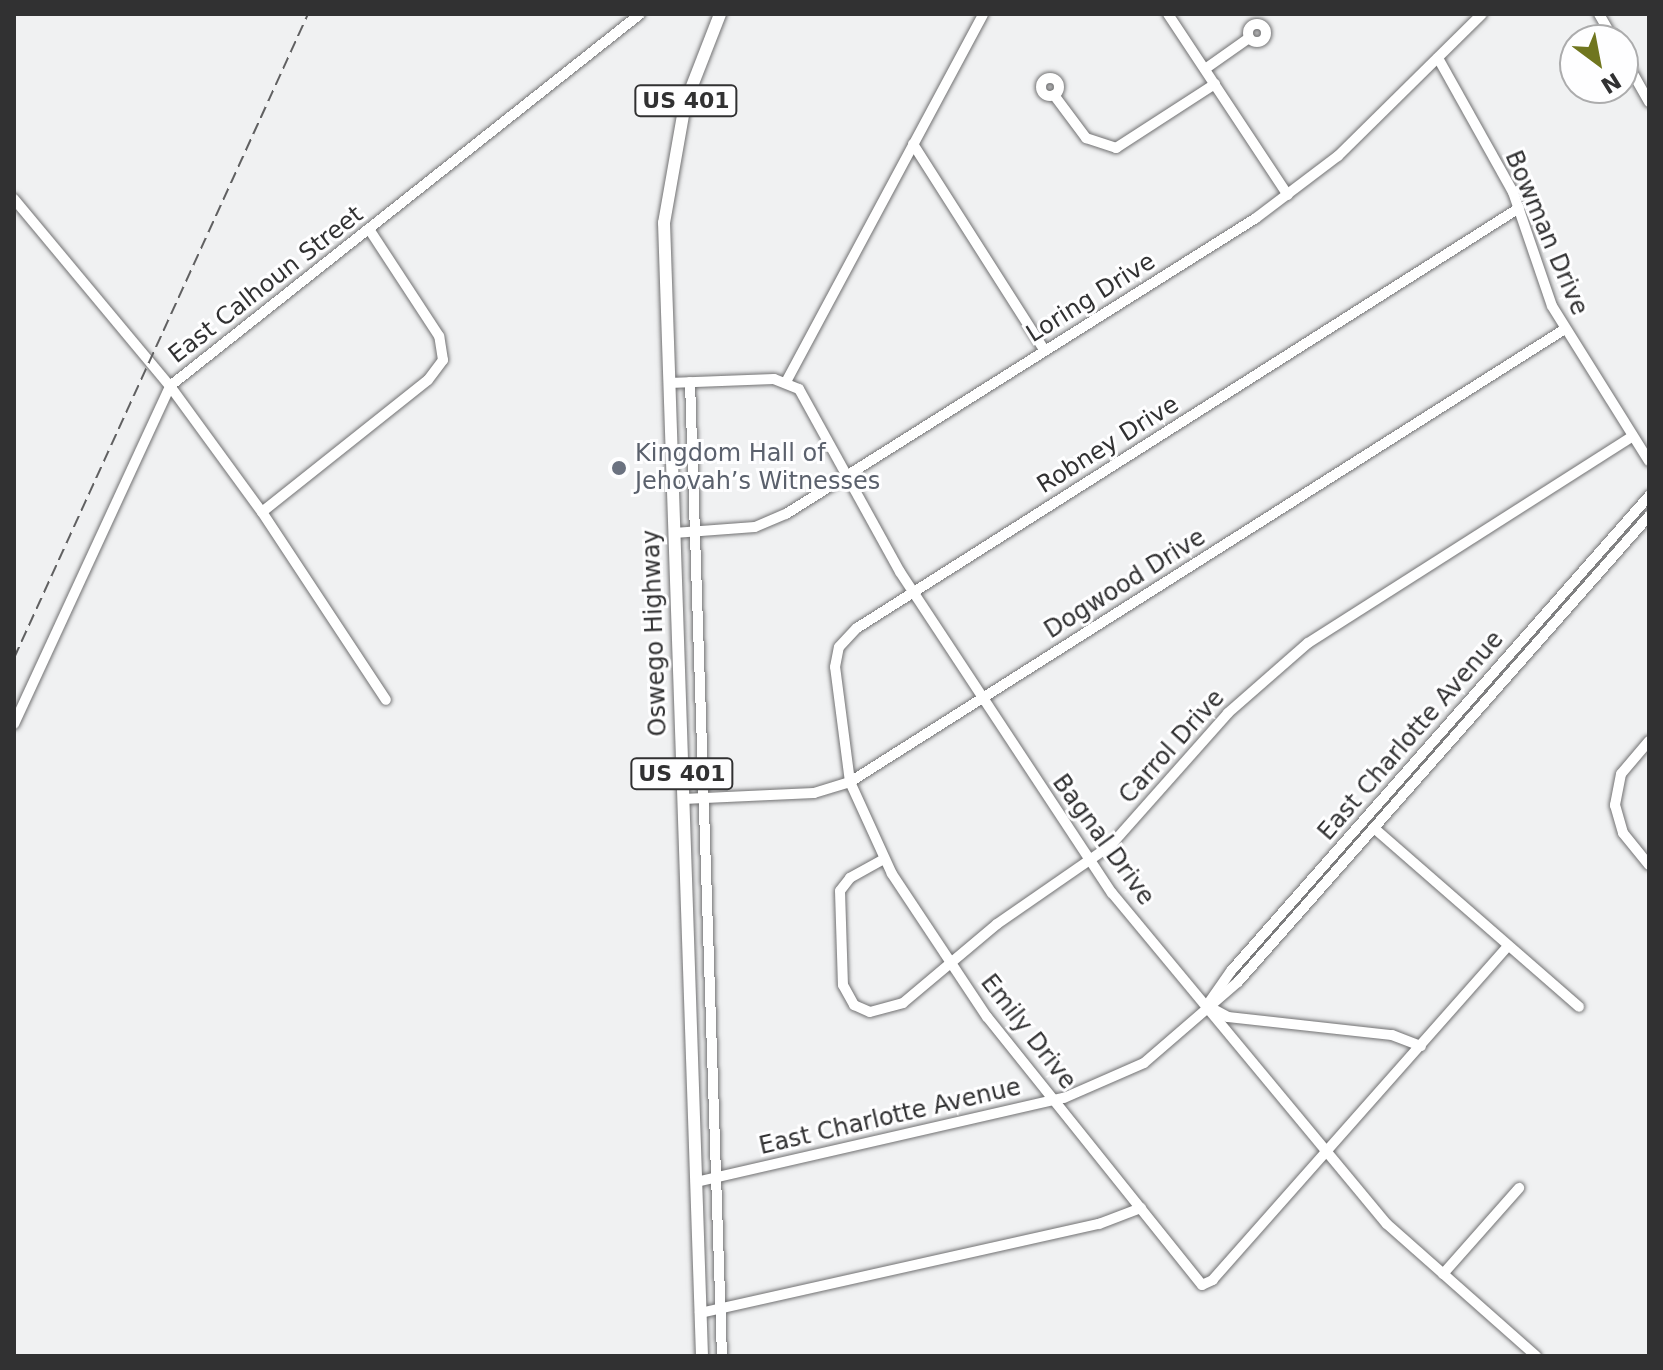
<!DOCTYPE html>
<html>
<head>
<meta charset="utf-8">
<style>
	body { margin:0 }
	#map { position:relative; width:1663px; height:1370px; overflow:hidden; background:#f0f1f2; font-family:"DejaVu Sans",sans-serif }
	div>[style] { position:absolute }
	.roads { filter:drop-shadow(0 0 2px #717172) drop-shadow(0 0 2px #717172) }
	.minor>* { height:10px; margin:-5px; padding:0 5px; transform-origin:5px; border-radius:5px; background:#fff }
	.minor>.ring { margin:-5px; padding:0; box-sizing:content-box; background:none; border:10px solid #fff; border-radius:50% }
	.major>* { height:12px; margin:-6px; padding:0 6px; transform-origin:6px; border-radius:6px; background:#fff }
	.rail>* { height:2px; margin-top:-1px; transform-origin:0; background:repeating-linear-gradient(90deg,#606061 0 12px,transparent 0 18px) }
	.dots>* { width:22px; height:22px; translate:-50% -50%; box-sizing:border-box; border:4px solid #fefeff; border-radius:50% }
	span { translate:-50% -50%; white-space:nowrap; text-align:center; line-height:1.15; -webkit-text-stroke:6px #fefeff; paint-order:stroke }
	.shield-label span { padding:2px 6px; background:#fefeff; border:2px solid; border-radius:6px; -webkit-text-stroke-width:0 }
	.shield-label { font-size:22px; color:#313132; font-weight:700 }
	.street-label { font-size:24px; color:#313132 }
	.worship-label { font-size:24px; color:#5b616d }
	.left { translate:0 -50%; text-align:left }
	.frame { position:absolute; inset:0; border:16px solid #313132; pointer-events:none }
	.north { position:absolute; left:1559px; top:24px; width:80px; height:80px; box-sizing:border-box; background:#fefeff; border:2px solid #acacad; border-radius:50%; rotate:148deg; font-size:22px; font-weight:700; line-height:32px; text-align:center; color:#313132 }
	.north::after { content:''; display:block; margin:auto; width:28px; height:36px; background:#70761f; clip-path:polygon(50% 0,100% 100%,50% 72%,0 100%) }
</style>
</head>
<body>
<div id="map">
	<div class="roads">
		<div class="minor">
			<i style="left:1168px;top:14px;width:217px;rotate:56.5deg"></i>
			<i style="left:1599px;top:14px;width:30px;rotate:60deg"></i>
			<i class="ring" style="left:1248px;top:24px;width:8px;height:8px"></i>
			<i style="left:1623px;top:56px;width:53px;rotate:60.5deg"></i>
			<i style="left:1438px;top:58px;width:154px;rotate:60.8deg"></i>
			<i style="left:1513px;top:192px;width:120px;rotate:71.1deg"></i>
			<i style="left:1552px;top:306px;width:183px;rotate:58deg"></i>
			<i style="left:1205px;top:69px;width:54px;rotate:-35.2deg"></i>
			<i class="ring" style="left:1041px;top:78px;width:8px;height:8px"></i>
			<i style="left:1054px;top:95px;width:54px;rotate:53.3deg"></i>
			<i style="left:1086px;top:138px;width:32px;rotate:18deg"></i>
			<i style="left:1116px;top:148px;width:118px;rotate:-32.9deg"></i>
			<i style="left:913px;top:144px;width:244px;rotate:57.5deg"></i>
			<i style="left:14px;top:199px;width:244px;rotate:50.2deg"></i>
			<i style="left:170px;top:386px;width:156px;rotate:53.9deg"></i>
			<i style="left:262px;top:512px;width:225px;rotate:56.6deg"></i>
			<i style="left:690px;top:382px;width:975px;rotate:88.12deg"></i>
			<i style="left:786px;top:382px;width:417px;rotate:-61.8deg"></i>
			<i style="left:669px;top:383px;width:105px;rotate:-2.2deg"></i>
			<i style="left:774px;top:379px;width:27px;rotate:22deg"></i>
			<i style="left:799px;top:389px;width:209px;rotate:61.1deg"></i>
			<i style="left:900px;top:572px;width:385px;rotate:56.6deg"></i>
			<i style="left:1112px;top:893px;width:430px;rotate:50.3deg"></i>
			<i style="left:1387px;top:1224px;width:199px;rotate:41.5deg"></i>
			<i style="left:262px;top:512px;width:212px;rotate:-38.5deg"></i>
			<i style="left:428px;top:380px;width:25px;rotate:-53deg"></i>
			<i style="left:443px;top:360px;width:24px;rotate:-99deg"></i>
			<i style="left:439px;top:336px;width:128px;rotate:-123.2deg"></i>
			<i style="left:674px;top:533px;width:81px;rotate:-4.2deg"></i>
			<i style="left:755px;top:527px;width:34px;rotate:-23deg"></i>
			<i style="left:786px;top:514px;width:555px;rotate:-32.2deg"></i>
			<i style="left:1256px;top:218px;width:103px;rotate:-37.1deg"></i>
			<i style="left:1338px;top:156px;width:202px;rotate:-44.6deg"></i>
			<i style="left:14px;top:724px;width:372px;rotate:-65.2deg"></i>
			<i style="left:170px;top:386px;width:599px;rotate:-38.36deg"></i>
			<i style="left:1649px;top:741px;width:43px;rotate:130.3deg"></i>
			<i style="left:1621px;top:774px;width:32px;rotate:101deg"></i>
			<i style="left:1615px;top:805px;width:29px;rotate:74deg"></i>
			<i style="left:1623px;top:833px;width:41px;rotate:50.9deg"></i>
			<i style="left:683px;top:799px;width:131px;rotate:-2.6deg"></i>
			<i style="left:814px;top:793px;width:38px;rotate:-17deg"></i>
			<i style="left:850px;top:782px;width:846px;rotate:-32.36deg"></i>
			<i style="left:1374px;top:828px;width:272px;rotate:41.1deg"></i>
			<i style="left:884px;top:859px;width:39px;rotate:151deg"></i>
			<i style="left:850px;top:878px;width:16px;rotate:128deg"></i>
			<i style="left:840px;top:891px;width:94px;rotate:88.2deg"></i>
			<i style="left:843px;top:985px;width:23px;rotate:61deg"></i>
			<i style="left:854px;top:1005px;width:17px;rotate:24deg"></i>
			<i style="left:870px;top:1012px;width:34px;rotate:-15deg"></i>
			<i style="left:903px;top:1003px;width:123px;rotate:-40deg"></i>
			<i style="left:997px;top:924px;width:139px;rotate:-34.7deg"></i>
			<i style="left:1111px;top:845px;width:176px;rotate:-48.4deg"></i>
			<i style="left:1228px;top:713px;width:106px;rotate:-41.2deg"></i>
			<i style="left:1308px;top:643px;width:385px;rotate:-32.5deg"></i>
			<i style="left:1508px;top:946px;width:446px;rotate:131.5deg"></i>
			<i style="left:1213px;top:1280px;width:12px;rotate:156deg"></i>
			<i style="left:1202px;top:1285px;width:344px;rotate:-128.7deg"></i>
			<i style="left:987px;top:1017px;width:172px;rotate:-123.6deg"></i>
			<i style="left:892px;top:874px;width:101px;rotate:-114.5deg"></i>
			<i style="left:850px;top:782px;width:116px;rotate:-97.4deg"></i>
			<i style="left:835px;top:667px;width:20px;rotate:-79deg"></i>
			<i style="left:839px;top:647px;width:26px;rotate:-47deg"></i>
			<i style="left:857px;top:628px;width:784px;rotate:-32.39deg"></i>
			<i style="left:1210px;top:1001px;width:37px;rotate:-55deg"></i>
			<i style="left:1231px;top:971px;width:633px;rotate:-48.65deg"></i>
			<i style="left:1213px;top:1009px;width:17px;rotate:28deg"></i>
			<i style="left:1228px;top:1017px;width:165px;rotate:6.3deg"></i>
			<i style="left:1392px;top:1035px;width:31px;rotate:21deg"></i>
			<i style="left:696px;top:1182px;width:377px;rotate:-12.9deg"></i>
			<i style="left:1064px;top:1098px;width:87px;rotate:-23.6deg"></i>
			<i style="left:1144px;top:1063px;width:124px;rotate:-40.8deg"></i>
			<i style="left:1238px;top:982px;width:621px;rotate:-48.59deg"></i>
			<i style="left:1443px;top:1274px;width:115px;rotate:-48.5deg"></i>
			<i style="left:700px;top:1313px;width:409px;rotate:-12.6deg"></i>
			<i style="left:1099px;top:1224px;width:45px;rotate:-20.9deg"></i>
		</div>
		<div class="major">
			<i style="left:702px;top:1356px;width:1134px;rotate:-91.92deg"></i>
			<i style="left:664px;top:223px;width:121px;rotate:-80deg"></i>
			<i style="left:685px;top:104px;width:97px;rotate:-68.7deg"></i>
		</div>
	</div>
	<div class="rail">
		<i style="left:14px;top:658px;width:708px;rotate:-65.46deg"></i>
	</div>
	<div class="dots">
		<i style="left:619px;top:468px;background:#6b7280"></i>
	</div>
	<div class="shield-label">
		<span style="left:686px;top:101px">US 401</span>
		<span style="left:682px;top:774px">US 401</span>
	</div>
	<div class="street-label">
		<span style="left:1546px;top:233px;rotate:67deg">Bowman Drive</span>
		<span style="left:266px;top:285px;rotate:-38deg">East Calhoun Street</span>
		<span style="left:1091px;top:298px;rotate:-32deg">Loring Drive</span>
		<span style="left:1108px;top:445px;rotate:-32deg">Robney Drive</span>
		<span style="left:1125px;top:584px;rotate:-32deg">Dogwood Drive</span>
		<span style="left:655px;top:633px;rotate:-92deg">Oswego Highway</span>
		<span style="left:1411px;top:736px;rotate:-49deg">East Charlotte Avenue</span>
		<span style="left:1172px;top:747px;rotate:-48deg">Carrol Drive</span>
		<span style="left:1103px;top:840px;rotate:54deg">Bagnal Drive</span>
		<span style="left:1028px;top:1032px;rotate:52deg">Emily Drive</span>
		<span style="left:890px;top:1117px;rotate:-13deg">East Charlotte Avenue</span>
	</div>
	<div class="worship-label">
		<span class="left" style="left:635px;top:468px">Kingdom Hall of<br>Jehovah’s Witnesses</span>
	</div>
	<div class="frame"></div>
	<div class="north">N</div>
</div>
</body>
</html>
